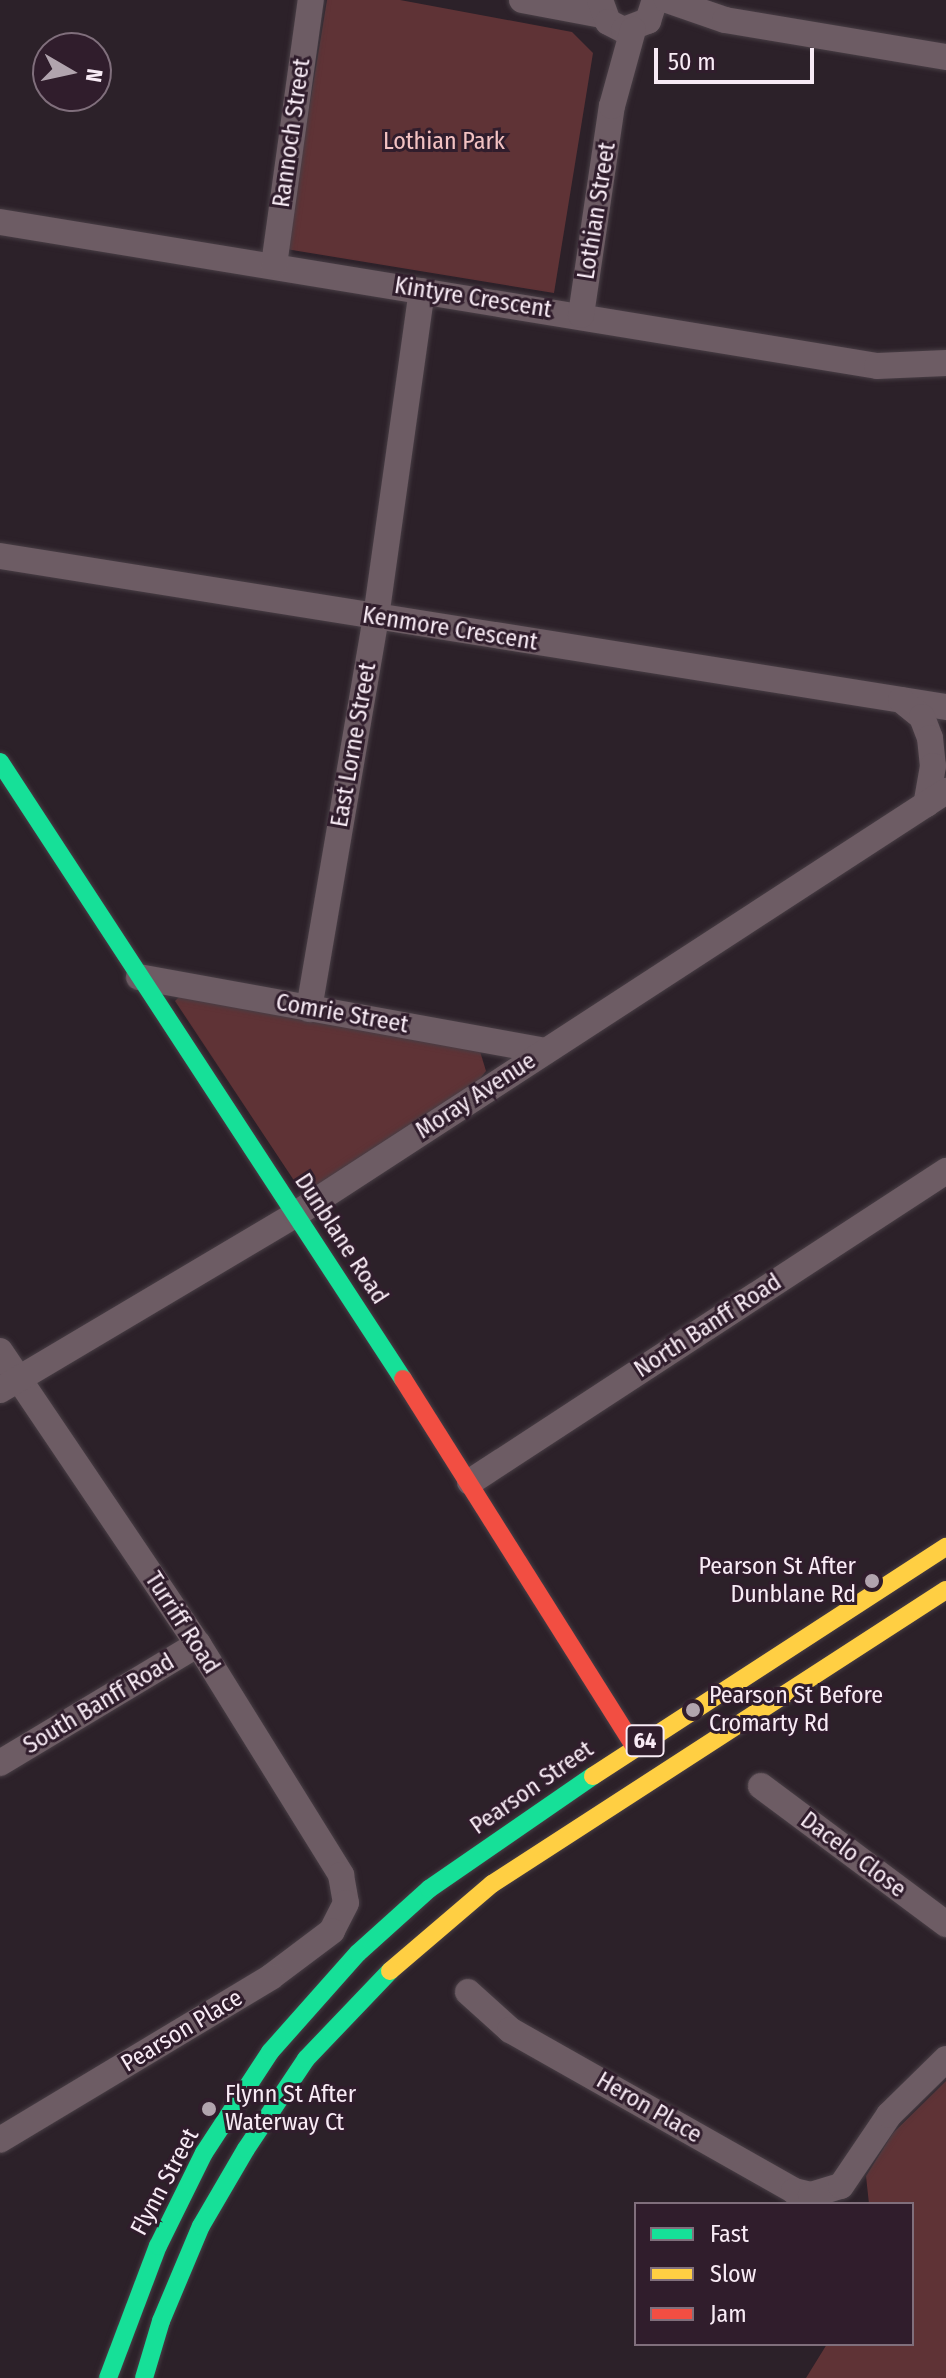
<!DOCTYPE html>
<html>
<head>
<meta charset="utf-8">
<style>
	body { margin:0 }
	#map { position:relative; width:946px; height:2378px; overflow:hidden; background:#2c2129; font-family:"Fira Sans Condensed",sans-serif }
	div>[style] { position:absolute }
	.green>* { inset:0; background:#5f3336 }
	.roads { filter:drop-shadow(0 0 2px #483e45) drop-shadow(0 0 2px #483e45) }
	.street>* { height:26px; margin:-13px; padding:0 13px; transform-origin:13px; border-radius:13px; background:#6d5c64 }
	.fast>* { height:18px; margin:-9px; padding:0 9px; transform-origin:9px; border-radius:9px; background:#16e098 }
	.slow>* { height:18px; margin:-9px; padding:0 9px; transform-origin:9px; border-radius:9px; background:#ffcf43 }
	.jam>* { height:18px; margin:-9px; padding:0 9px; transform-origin:9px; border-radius:9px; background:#f24e42 }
	.dots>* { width:22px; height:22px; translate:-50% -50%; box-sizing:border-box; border:4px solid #301d2c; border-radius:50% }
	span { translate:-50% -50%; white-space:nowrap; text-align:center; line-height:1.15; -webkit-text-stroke:6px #301d2c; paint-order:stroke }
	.shield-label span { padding:2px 6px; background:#301d2c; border:2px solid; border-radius:6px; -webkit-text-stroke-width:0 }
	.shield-label { font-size:22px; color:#f8ebf5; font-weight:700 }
	.street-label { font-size:24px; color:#f8ebf5 }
	.park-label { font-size:24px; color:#f3c2c2 }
	.poi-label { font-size:24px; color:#f8ebf5 }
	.right { translate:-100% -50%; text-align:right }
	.left { translate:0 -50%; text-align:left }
	.legend { position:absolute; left:634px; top:2202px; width:280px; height:144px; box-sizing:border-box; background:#301d2c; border:2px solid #806f7c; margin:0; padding:10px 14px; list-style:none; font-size:24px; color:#f8ebf5 }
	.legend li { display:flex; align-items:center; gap:16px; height:40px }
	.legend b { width:40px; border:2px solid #806f7c }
	.north { position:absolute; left:32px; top:32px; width:80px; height:80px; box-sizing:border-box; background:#301d2c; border:2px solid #806f7c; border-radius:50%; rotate:99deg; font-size:22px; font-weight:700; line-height:32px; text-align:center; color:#f8ebf5 }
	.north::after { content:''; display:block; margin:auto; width:28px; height:36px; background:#b1a4ae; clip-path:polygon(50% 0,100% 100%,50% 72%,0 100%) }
	.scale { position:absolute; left:654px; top:48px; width:160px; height:36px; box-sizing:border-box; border:4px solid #f8ebf5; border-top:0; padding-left:10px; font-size:24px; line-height:28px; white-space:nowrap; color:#f8ebf5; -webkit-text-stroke:6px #301d2c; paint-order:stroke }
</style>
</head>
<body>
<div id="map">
	<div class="green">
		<i style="clip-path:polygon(327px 0,400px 0,572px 32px,593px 53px,554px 293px,286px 249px)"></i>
		<i style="clip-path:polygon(179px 997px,479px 1048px,486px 1071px,476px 1084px,312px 1189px,299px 1188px,175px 1001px)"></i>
		<i style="clip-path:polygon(946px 2081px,946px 2378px,806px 2378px,827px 2344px,912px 2344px,912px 2204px,869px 2204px,866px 2176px,893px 2133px)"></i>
	</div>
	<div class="roads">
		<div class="street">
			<i style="left:522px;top:0;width:81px;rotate:10.6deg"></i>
			<i style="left:600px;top:0;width:23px;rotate:70deg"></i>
			<i style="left:608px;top:22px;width:18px;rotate:27deg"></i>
			<i style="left:624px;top:30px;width:26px;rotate:-21deg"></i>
			<i style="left:648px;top:21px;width:22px;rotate:-72deg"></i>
			<i style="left:667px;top:0;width:61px;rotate:19deg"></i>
			<i style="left:725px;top:20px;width:224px;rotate:9.5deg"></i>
			<i style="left:0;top:222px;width:889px;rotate:9.32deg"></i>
			<i style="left:877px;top:366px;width:69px;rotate:-2.5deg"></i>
			<i style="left:274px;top:265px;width:268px;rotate:-82.1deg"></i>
			<i style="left:581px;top:315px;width:211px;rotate:-81.6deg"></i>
			<i style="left:612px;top:106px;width:79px;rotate:-74.6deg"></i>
			<i style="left:0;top:556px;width:958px;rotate:9.07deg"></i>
			<i style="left:901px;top:700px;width:27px;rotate:39deg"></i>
			<i style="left:922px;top:717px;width:22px;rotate:69deg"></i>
			<i style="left:930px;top:738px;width:28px;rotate:84deg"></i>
			<i style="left:933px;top:766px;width:39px;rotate:100deg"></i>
			<i style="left:139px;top:977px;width:413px;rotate:10.3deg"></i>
			<i style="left:309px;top:1009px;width:398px;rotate:-80.3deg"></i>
			<i style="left:376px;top:617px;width:329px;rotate:-82deg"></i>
			<i style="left:0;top:1351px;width:354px;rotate:56deg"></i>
			<i style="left:198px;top:1644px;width:272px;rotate:58.2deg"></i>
			<i style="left:341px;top:1875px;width:28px;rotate:80deg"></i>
			<i style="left:346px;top:1903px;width:31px;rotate:117deg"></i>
			<i style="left:332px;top:1931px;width:76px;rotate:143deg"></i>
			<i style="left:271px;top:1977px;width:316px;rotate:149deg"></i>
			<i style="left:0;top:1390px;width:344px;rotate:-30.7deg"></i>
			<i style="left:296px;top:1214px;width:776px;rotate:-33.05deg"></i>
			<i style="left:470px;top:1482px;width:569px;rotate:-33.16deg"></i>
			<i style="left:0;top:1763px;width:231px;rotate:-31deg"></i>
			<i style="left:761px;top:1786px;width:231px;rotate:36.7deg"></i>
			<i style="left:468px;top:1992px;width:57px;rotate:42.1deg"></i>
			<i style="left:510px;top:2030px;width:326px;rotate:29.5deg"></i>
			<i style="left:794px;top:2191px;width:17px;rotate:13deg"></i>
			<i style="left:811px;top:2195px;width:31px;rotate:-17deg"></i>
			<i style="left:841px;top:2186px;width:86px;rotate:-55.9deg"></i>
			<i style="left:889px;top:2115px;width:80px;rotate:-44.5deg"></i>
		</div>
		<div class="fast">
			<i style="left:0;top:762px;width:737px;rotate:56.85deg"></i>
			<i style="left:108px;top:2378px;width:141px;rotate:-69.3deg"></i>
			<i style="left:158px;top:2246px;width:104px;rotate:-63.7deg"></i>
			<i style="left:204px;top:2153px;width:121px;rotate:-56.8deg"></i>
			<i style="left:270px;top:2052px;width:132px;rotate:-48.4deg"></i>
			<i style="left:358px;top:1953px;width:96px;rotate:-42deg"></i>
			<i style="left:429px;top:1889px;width:199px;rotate:-34.6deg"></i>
			<i style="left:144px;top:2378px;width:59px;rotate:-73.4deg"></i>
			<i style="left:161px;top:2321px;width:103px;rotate:-67.2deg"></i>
			<i style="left:201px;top:2226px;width:89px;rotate:-59.7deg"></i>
			<i style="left:246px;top:2149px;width:108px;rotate:-56.3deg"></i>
			<i style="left:306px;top:2059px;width:122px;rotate:-46.3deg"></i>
		</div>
		<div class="slow">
			<i style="left:593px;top:1776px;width:421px;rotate:-33deg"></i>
			<i style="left:390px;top:1971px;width:134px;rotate:-40.5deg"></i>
			<i style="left:492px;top:1884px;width:541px;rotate:-32.93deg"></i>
		</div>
		<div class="jam">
			<i style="left:403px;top:1379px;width:435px;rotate:57.8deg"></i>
		</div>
	</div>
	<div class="dots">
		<i style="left:872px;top:1581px;background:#b1a4ae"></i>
		<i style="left:693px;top:1710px;background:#b1a4ae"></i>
		<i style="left:209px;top:2109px;background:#b1a4ae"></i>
	</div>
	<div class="shield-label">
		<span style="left:645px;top:1741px">64</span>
	</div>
	<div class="street-label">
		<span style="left:292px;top:133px;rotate:-82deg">Rannoch Street</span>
		<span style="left:597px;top:211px;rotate:-81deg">Lothian Street</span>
		<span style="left:473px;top:298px;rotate:9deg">Kintyre Crescent</span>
		<span style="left:450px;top:629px;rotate:9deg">Kenmore Crescent</span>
		<span style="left:354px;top:745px;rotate:-80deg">East Lorne Street</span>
		<span style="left:342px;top:1014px;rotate:10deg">Comrie Street</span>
		<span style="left:476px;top:1096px;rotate:-33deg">Moray Avenue</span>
		<span style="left:341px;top:1239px;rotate:57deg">Dunblane Road</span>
		<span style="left:708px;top:1326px;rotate:-33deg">North Banff Road</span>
		<span style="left:182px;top:1623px;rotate:57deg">Turriff Road</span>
		<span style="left:99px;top:1704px;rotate:-31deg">South Banff Road</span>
		<span style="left:532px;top:1788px;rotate:-35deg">Pearson Street</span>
		<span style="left:853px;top:1855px;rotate:37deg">Dacelo Close</span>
		<span style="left:182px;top:2031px;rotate:-31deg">Pearson Place</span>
		<span style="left:649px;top:2108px;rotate:30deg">Heron Place</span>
		<span style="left:165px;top:2182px;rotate:-62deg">Flynn Street</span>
	</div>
	<div class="park-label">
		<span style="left:444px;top:142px">Lothian Park</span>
	</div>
	<div class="poi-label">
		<span class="right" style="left:856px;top:1581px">Pearson St After<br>Dunblane Rd</span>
		<span class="left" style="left:709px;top:1710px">Pearson St Before<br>Cromarty Rd</span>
		<span class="left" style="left:225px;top:2109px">Flynn St After<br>Waterway Ct</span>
	</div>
	<ul class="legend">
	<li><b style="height:10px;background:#16e098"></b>Fast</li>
	<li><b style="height:10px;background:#ffcf43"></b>Slow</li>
	<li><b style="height:10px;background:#f24e42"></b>Jam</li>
	</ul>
	<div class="north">N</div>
	<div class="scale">50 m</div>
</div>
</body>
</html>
